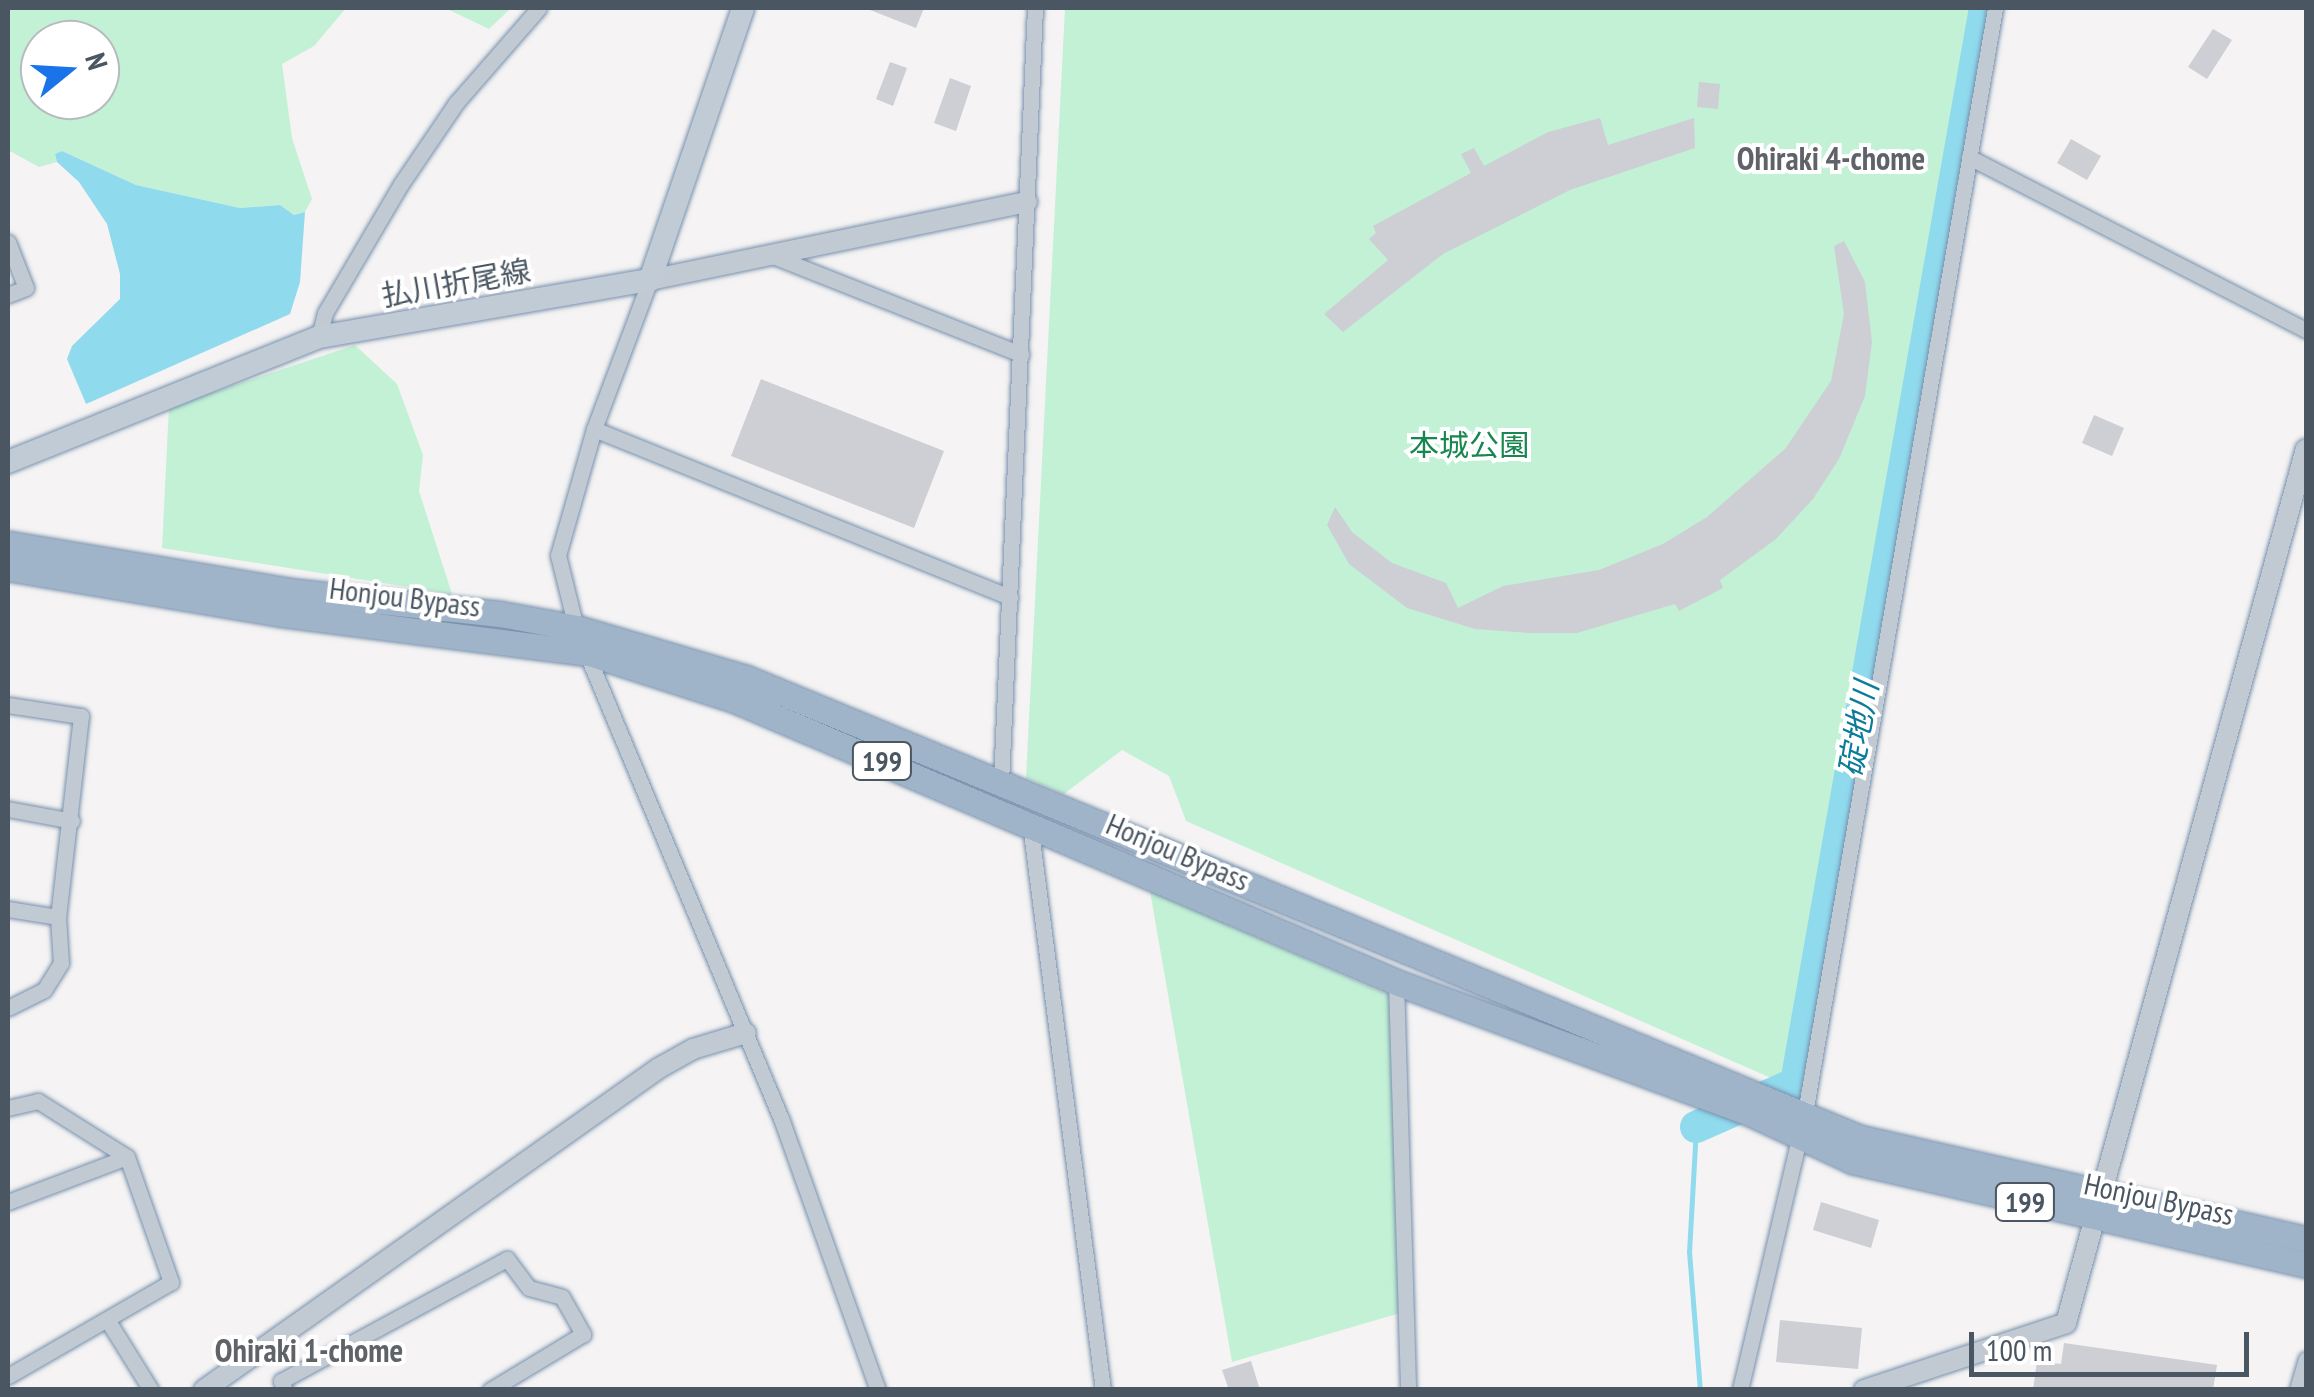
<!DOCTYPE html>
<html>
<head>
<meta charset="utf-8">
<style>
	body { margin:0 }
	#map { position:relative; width:2314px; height:1397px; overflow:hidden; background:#f5f3f3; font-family:"PT Sans Narrow","Noto Sans JP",sans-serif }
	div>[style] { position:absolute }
	.green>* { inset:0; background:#c3f1d5 }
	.water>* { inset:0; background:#90daee }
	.stream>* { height:5px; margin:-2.5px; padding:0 2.5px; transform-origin:2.5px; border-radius:2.5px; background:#90daee }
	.river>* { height:32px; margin:-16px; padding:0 16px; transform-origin:16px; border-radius:16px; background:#90daee }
	.building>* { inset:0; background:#cdcfd5 }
	.roads { filter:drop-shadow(0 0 2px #7690ad) drop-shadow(0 0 2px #7690ad) }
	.minor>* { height:15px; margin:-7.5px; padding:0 7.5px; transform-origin:7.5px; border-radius:7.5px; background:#c1cad2 }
	.tertiary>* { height:20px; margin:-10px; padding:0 10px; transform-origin:10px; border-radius:10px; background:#c1cad2 }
	.secondary>* { height:22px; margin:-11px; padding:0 11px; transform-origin:11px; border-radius:11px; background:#c1cbd6 }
	.trunk>* { height:25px; margin:-12.5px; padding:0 12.5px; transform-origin:12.5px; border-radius:12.5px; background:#9fb4c9 }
	span { translate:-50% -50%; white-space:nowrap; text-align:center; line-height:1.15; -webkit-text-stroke:8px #fff; paint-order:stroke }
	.shield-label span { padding:2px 8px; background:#fff; border:2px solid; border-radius:8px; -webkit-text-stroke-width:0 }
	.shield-label { font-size:28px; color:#4a5661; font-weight:700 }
	.street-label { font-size:30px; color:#4a5661 }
	.park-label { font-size:30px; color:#17864f }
	.neighbourhood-label { font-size:32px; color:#5f6368; font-weight:700 }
	.water-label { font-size:32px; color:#0c7c9b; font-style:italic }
	.frame { position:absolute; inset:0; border:10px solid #4a5661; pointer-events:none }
	.north { position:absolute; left:20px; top:20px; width:100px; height:100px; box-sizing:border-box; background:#fff; border:2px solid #b7bbc0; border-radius:50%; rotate:72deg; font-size:28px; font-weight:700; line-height:40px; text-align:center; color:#4a5661 }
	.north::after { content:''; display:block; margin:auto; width:35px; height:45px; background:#1a73e8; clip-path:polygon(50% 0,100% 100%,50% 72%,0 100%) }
	.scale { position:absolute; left:1969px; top:1332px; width:280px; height:45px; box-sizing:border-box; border:5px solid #4a5661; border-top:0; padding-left:12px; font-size:30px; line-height:35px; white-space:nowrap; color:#4a5661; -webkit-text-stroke:8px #fff; paint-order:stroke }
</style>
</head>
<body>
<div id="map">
	<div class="green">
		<i style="clip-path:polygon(evenodd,8px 8px,346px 8px,314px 46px,282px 64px,292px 138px,312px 199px,305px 212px,294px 215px,280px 205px,240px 208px,136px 185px,62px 151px,55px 154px,57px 162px,39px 167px,8px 150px,8px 8px,40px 40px,100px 40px,100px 100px,40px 100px,40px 40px)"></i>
		<i style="clip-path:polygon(445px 8px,511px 8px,489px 29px)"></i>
		<i style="clip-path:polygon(1065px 8px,1982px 8px,1792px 1074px,1782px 1083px,1186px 821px,1169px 776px,1122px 750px,1064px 794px,1026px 778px)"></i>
		<i style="clip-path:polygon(355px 345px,397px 384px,423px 455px,419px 491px,452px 594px,162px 548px,169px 407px)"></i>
		<i style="clip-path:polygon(1150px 891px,1393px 997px,1414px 1309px,1232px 1362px)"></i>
	</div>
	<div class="water">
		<i style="clip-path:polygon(62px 151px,136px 185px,240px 208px,280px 205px,294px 215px,305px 212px,300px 282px,290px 314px,86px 404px,67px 359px,72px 346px,120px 299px,120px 274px,107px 224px,79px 182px,57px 162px,55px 154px)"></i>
	</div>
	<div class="stream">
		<i style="left:1696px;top:1127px;width:124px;rotate:93.2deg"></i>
		<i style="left:1689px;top:1251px;width:139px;rotate:85.5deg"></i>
	</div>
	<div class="river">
		<i style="left:1696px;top:1127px;width:109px;rotate:-23.7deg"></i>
		<i style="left:1796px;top:1083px;width:1091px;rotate:-80.03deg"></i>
	</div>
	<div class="building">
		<i style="clip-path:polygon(865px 8px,924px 8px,916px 28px)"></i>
		<i style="clip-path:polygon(2213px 29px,2232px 40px,2207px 79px,2188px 67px)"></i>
		<i style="clip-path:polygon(890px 62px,907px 68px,893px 106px,876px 99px)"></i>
		<i style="clip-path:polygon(950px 78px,971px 86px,956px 131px,934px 123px)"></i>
		<i style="clip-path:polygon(1699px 82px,1720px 84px,1718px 109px,1697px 107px)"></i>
		<i style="clip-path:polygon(1600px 118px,1608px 145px,1694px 118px,1695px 148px,1570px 190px,1443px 254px,1343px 332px,1324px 314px,1388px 260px,1369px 239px,1376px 233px,1373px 226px,1471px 173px,1461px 154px,1474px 148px,1484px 166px,1548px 132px)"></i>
		<i style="clip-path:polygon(2071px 139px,2101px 156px,2087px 180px,2057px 163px)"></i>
		<i style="clip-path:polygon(1844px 241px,1865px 282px,1872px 342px,1865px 396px,1839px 459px,1813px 499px,1776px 539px,1720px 580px,1723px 588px,1679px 611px,1675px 604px,1577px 633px,1529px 633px,1475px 629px,1407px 608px,1349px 564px,1327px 525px,1335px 507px,1352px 532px,1392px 563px,1446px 583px,1458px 608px,1503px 586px,1599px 570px,1663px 544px,1707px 517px,1785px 449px,1831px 381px,1844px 314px,1834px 246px)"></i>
		<i style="clip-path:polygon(761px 379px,944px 451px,914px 528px,731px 456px)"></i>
		<i style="clip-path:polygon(2094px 415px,2124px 428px,2112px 456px,2082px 443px)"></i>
		<i style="clip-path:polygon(1821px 1202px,1879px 1220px,1871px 1248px,1813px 1230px)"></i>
		<i style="clip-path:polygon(1780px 1320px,1862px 1328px,1858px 1369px,1776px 1362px)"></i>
		<i style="clip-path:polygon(2064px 1343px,2217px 1365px,2213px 1390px,2033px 1390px,2037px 1361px,2061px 1364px)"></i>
		<i style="clip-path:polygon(1251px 1361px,1260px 1390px,1229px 1390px,1222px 1370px)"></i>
	</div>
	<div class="roads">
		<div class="minor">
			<i style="left:1969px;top:157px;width:379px;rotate:27.2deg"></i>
			<i style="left:8px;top:242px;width:49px;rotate:68.6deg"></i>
			<i style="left:26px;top:288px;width:19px;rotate:159deg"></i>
			<i style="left:773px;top:256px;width:267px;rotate:21.6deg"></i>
			<i style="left:650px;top:280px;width:159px;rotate:110.6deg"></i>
			<i style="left:594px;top:429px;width:131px;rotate:105.9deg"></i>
			<i style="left:558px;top:555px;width:75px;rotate:76.1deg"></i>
			<i style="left:576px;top:628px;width:534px;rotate:67.32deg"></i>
			<i style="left:782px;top:1121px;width:286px;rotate:70.4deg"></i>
			<i style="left:319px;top:337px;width:25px;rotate:-76deg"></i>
			<i style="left:325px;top:313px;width:150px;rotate:-59.5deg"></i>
			<i style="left:401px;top:184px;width:98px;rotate:-55.8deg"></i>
			<i style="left:456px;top:103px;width:126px;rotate:-48.9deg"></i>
			<i style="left:594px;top:429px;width:449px;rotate:22deg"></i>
			<i style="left:8px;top:705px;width:74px;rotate:8.6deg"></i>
			<i style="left:81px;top:716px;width:202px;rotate:96.5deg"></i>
			<i style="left:58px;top:917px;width:46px;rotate:86.3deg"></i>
			<i style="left:61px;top:963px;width:32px;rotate:122deg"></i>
			<i style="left:44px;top:990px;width:40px;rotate:153.4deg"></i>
			<i style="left:1001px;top:783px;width:776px;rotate:-87.49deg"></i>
			<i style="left:8px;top:809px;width:65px;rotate:10.6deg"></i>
			<i style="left:1030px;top:824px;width:571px;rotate:82.65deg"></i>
			<i style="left:8px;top:909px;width:51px;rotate:9.1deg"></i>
			<i style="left:1396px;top:982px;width:408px;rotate:88.3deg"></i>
			<i style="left:8px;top:1108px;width:31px;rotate:-13deg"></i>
			<i style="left:38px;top:1101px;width:105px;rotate:32.2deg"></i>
			<i style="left:127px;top:1157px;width:133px;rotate:70.6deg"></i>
			<i style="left:171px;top:1282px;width:188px;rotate:150deg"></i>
			<i style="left:8px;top:1202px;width:127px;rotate:-20.7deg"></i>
			<i style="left:108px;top:1321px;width:81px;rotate:58.1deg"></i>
			<i style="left:285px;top:1390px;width:10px;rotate:-114deg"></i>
			<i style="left:281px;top:1381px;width:257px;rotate:-28.4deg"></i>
			<i style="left:507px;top:1259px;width:36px;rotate:53deg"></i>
			<i style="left:529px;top:1288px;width:34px;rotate:15deg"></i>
			<i style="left:562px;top:1297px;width:43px;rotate:60.4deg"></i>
			<i style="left:583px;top:1334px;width:109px;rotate:148.9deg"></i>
			<i style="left:1740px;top:1390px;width:285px;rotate:-76.8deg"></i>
			<i style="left:1805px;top:1113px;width:1121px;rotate:-80.24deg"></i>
			<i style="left:2297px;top:1390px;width:32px;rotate:-74deg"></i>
		</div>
		<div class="tertiary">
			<i style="left:650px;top:280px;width:385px;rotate:-11.7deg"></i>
			<i style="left:204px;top:1390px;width:557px;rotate:-35.29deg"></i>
			<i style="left:659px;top:1068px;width:39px;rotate:-29deg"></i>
			<i style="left:693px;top:1049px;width:55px;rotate:-16.8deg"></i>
			<i style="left:1864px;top:1390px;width:213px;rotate:-18.3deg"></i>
			<i style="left:2066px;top:1323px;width:906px;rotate:-74.65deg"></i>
		</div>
		<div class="secondary">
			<i style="left:8px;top:462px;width:335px;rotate:-21.9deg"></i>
			<i style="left:319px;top:337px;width:336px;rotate:-9.8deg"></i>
			<i style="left:650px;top:280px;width:287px;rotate:-71.1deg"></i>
		</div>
		<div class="trunk">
			<i style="left:8px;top:544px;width:284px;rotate:9.5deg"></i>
			<i style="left:288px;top:591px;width:213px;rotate:6.2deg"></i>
			<i style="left:500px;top:614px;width:77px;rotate:10.4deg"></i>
			<i style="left:576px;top:628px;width:177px;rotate:16.4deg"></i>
			<i style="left:746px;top:678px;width:1205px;rotate:22.44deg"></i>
			<i style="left:1860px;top:1138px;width:457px;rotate:12.8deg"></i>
			<i style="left:8px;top:568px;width:279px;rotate:9.5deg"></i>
			<i style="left:283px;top:614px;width:308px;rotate:7.3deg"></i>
			<i style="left:589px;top:653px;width:153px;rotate:17.8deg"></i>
			<i style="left:735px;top:700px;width:719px;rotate:23.1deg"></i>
			<i style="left:1396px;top:982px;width:380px;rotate:20.3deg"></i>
			<i style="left:1752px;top:1114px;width:111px;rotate:25deg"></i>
			<i style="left:1853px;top:1161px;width:465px;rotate:12.9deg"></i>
		</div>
	</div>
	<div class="shield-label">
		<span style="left:882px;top:761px">199</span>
		<span style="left:2025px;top:1202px">199</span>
	</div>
	<div class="street-label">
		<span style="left:456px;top:283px;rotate:-10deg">払川折尾線</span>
		<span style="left:405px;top:597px;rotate:7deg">Honjou Bypass</span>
		<span style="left:1178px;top:852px;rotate:23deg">Honjou Bypass</span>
		<span style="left:2159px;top:1199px;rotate:12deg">Honjou Bypass</span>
	</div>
	<div class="park-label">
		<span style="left:1469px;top:445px">本城公園</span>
	</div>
	<div class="neighbourhood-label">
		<span style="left:1831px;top:158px">Ohiraki 4-chome</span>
		<span style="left:309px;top:1350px">Ohiraki 1-chome</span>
	</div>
	<div class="water-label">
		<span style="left:1858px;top:729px;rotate:-80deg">碇地川</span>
	</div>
	<div class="frame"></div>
	<div class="north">N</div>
	<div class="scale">100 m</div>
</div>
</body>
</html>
